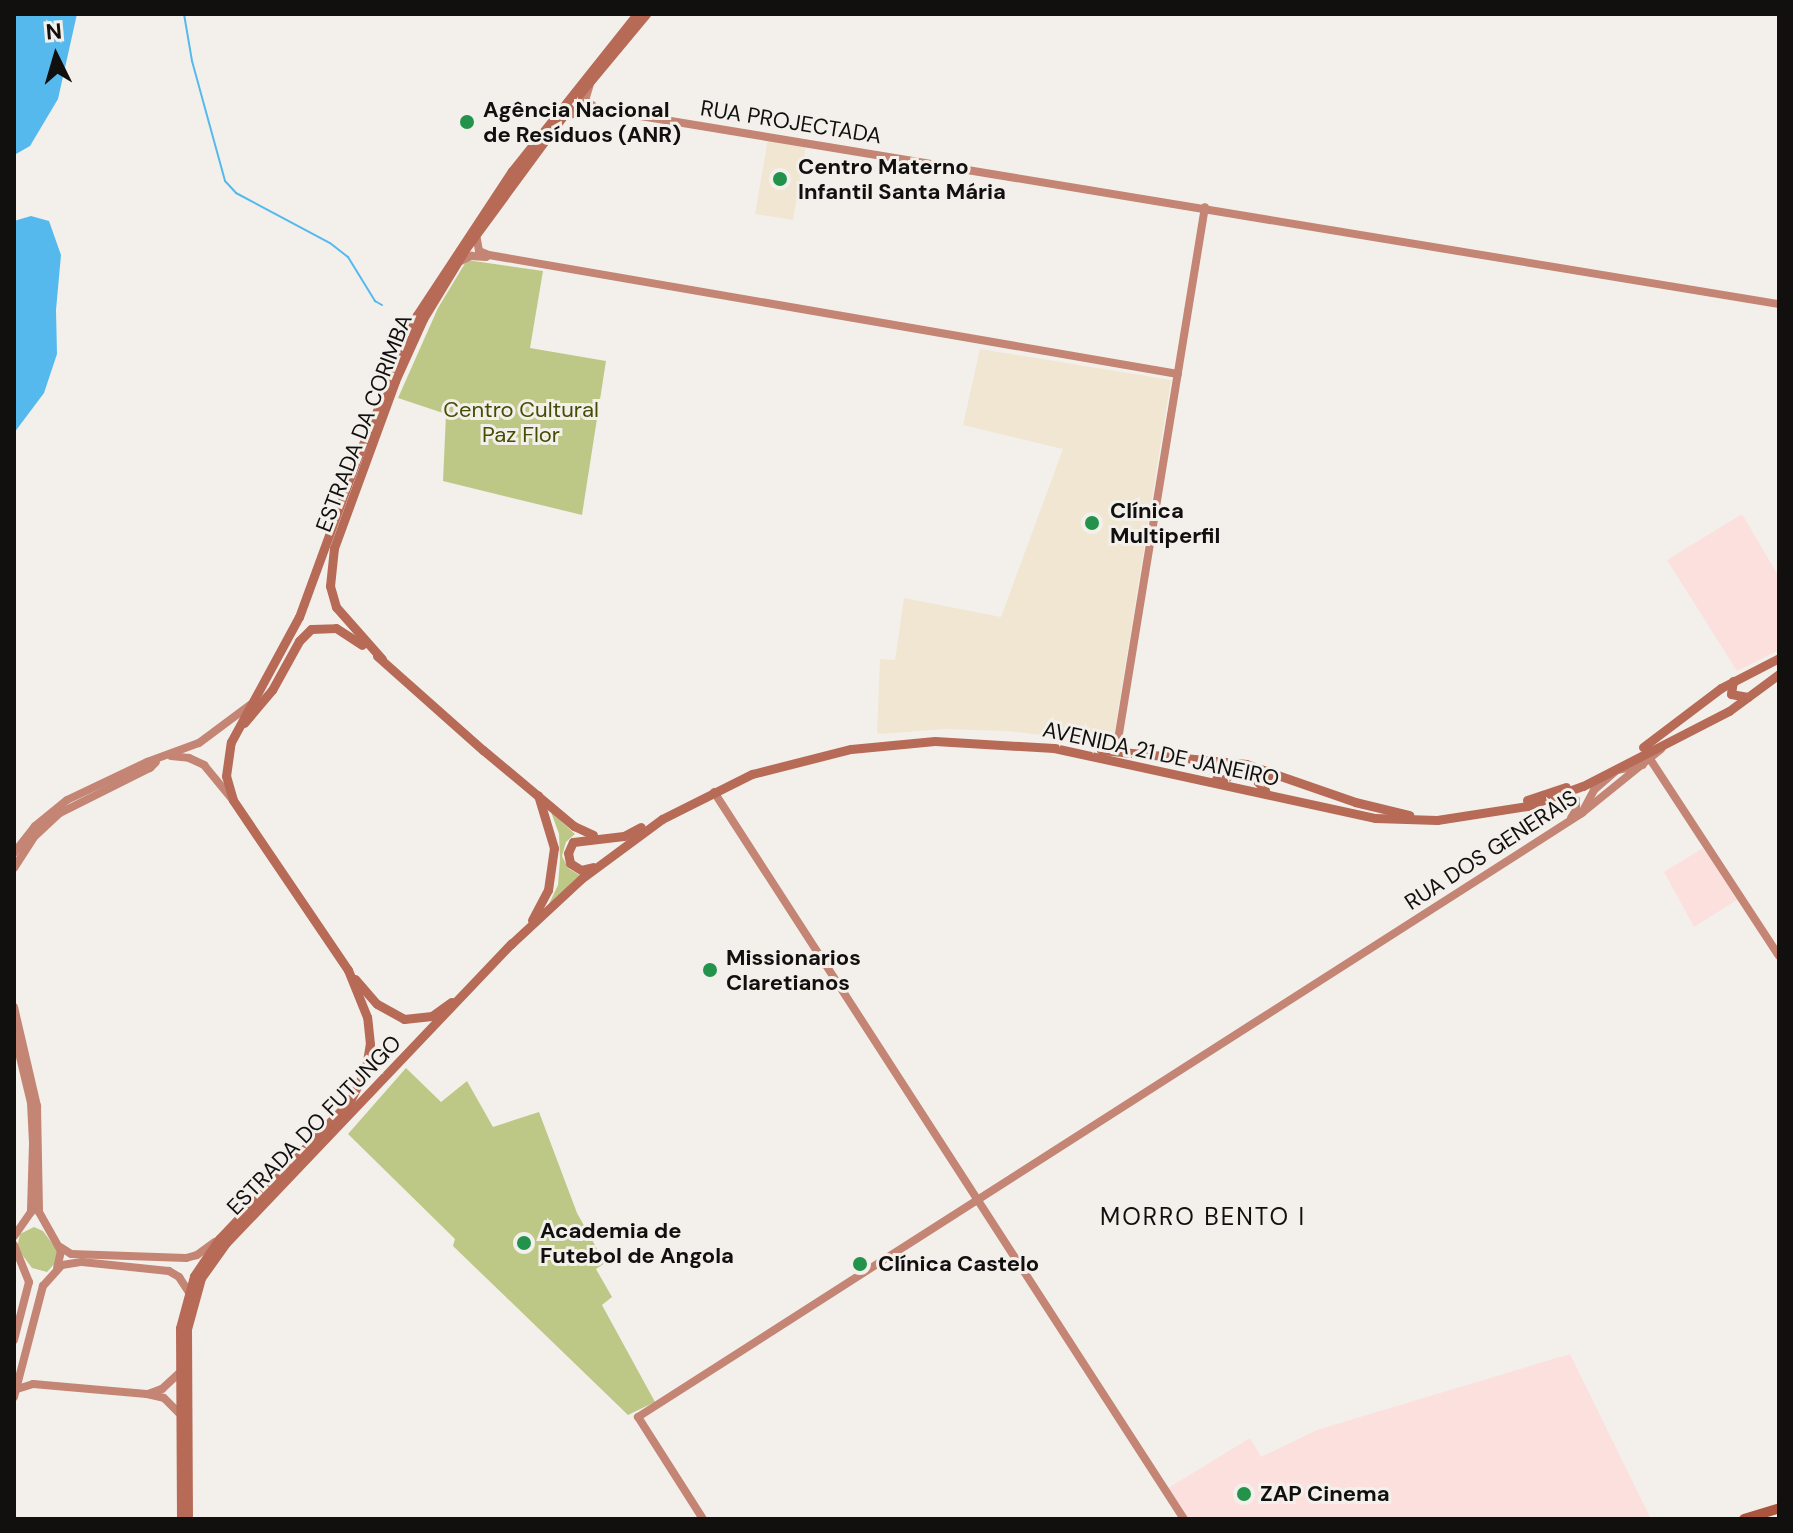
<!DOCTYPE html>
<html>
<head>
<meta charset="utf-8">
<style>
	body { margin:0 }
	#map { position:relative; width:1793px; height:1533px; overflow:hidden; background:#f3f0ec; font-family:"DM Sans",sans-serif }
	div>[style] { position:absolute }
	.commercial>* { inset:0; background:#fbe0de }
	.medical>* { inset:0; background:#f0e6d1 }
	.green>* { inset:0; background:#bec886 }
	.water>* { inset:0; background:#55b9ee }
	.stream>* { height:2px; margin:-1px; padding:0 1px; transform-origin:1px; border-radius:1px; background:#55b9ee }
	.secondary>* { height:8px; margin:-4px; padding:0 4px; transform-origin:4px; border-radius:4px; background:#c48575 }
	.primary>* { height:9px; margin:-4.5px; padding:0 4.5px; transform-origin:4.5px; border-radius:4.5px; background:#b76b57 }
	.highway>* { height:10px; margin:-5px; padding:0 5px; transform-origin:5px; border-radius:5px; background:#aa533d }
	.dots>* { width:22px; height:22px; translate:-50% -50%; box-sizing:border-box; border:4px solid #f3f0ec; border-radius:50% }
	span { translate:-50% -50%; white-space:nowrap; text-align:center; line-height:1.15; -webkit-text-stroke:6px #f3f0ec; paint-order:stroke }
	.poi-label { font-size:22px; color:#11100f; font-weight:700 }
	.left { translate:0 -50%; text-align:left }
	.street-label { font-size:22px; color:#11100f }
	.park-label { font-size:22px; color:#454d02 }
	.neighbourhood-label { font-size:24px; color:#11100f; letter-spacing:2px }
	.frame { position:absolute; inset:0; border:16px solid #11100f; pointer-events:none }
	.north { position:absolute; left:16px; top:16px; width:80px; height:80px; -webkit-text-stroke:6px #f3f0ec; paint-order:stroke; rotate:355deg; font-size:22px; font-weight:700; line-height:32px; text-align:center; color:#11100f }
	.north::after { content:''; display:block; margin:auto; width:28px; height:36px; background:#11100f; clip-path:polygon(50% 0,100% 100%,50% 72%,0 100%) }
</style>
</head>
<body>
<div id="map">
	<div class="commercial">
		<i style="clip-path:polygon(1742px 514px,1779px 577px,1779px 650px,1737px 671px,1667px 560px)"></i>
		<i style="clip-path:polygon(1703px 848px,1737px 900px,1694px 927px,1664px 872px)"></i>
		<i style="clip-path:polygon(1570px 1354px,1651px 1519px,1185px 1519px,1165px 1490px,1250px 1438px,1261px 1457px,1317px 1430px)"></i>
	</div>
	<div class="medical">
		<i style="clip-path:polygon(768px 139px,806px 145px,793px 220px,755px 214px)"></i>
		<i style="clip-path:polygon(980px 349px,1171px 380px,1114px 736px,1105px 742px,1007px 731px,944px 729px,879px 734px,877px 732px,880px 659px,895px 660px,904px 598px,1001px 617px,1063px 449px,963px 425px)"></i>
	</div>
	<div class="green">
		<i style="clip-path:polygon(467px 260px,543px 271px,530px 348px,606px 361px,582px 515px,443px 481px,446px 414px,398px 398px,438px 308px)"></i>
		<i style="clip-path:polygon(551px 812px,575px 834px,566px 842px,562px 856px,568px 868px,581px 876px,547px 908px,558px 885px,560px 860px,559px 834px)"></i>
		<i style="clip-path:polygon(406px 1068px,441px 1102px,467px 1081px,493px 1127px,539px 1112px,577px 1213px,605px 1263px,596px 1269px,612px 1297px,602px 1305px,655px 1402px,628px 1415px,453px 1246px,455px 1239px,348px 1134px)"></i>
		<i style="clip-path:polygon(34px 1227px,43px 1231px,57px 1250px,58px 1260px,47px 1272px,32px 1268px,17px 1248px,20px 1234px)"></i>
	</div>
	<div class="water">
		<i style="clip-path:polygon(14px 14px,77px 14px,58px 99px,30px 146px,16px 154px)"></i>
		<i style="clip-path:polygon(31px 216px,49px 221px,61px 255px,56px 310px,57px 354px,44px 393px,14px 433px,14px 221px)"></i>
	</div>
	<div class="stream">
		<i style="left:184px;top:14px;width:48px;rotate:80.3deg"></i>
		<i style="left:192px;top:61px;width:124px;rotate:74.6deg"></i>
		<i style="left:225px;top:181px;width:16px;rotate:47deg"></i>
		<i style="left:236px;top:193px;width:106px;rotate:28deg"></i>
		<i style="left:330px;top:243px;width:23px;rotate:38deg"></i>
		<i style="left:348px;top:257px;width:52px;rotate:58.5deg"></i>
		<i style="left:375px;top:301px;width:8px;rotate:30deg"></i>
	</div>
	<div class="secondary">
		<i style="left:590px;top:84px;width:17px;rotate:107deg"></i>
		<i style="left:585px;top:100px;width:16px;rotate:35deg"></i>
		<i style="left:598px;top:109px;width:1197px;rotate:9.38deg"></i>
		<i style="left:565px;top:116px;width:30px;rotate:-14deg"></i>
		<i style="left:476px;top:234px;width:17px;rotate:80deg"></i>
		<i style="left:479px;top:251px;width:11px;rotate:22deg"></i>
		<i style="left:489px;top:255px;width:699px;rotate:9.8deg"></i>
		<i style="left:457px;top:263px;width:16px;rotate:-27deg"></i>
		<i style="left:471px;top:256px;width:15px;rotate:4deg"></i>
		<i style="left:1116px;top:752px;width:552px;rotate:-80.73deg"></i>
		<i style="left:171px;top:756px;width:18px;rotate:6deg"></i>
		<i style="left:189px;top:758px;width:17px;rotate:25deg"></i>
		<i style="left:204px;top:765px;width:44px;rotate:50.5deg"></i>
		<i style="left:1650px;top:759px;width:235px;rotate:56.8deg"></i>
		<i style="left:714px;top:792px;width:866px;rotate:57.12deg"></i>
		<i style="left:1560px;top:797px;width:11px;rotate:-5deg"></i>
		<i style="left:1571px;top:796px;width:6px;rotate:39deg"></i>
		<i style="left:1576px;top:800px;width:10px;rotate:90deg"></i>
		<i style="left:1576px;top:810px;width:9px;rotate:122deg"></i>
		<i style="left:1584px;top:809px;width:21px;rotate:-62deg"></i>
		<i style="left:1594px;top:790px;width:30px;rotate:-41deg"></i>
		<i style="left:1617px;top:770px;width:26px;rotate:-11deg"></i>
		<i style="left:14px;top:853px;width:34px;rotate:-52deg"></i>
		<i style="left:35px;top:826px;width:41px;rotate:-39.1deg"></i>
		<i style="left:67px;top:800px;width:89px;rotate:-25.4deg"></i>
		<i style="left:147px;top:762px;width:55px;rotate:-20.1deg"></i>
		<i style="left:199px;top:743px;width:64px;rotate:-36.7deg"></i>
		<i style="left:14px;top:868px;width:38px;rotate:-57deg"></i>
		<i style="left:35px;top:836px;width:34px;rotate:-43deg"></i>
		<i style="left:60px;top:813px;width:101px;rotate:-26.6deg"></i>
		<i style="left:150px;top:768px;width:8px;rotate:-45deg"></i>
		<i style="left:14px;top:1007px;width:102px;rotate:76.9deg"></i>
		<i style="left:37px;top:1106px;width:106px;rotate:88.9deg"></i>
		<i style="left:39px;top:1212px;width:45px;rotate:60.6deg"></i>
		<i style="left:61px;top:1251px;width:17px;rotate:103deg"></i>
		<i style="left:14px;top:1032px;width:73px;rotate:76.5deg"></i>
		<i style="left:31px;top:1103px;width:40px;rotate:87.1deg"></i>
		<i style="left:33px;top:1143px;width:69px;rotate:91.7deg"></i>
		<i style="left:31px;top:1212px;width:29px;rotate:125deg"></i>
		<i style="left:14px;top:1245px;width:40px;rotate:68deg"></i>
		<i style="left:29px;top:1282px;width:60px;rotate:104.5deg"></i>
		<i style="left:60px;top:1247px;width:13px;rotate:32deg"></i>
		<i style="left:71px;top:1254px;width:115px;rotate:2deg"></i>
		<i style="left:186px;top:1258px;width:11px;rotate:-15deg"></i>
		<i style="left:197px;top:1255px;width:22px;rotate:-36deg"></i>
		<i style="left:17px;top:1389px;width:17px;rotate:-17deg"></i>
		<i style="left:33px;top:1384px;width:114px;rotate:5deg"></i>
		<i style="left:147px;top:1394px;width:17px;rotate:13deg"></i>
		<i style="left:164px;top:1398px;width:21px;rotate:45deg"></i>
		<i style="left:148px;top:1394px;width:15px;rotate:-20deg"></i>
		<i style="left:162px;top:1389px;width:23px;rotate:-43deg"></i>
		<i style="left:14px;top:1397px;width:115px;rotate:-75.4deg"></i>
		<i style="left:43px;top:1286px;width:28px;rotate:-48deg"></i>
		<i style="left:62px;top:1265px;width:20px;rotate:-9deg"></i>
		<i style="left:82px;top:1262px;width:87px;rotate:5.9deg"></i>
		<i style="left:169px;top:1271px;width:12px;rotate:31deg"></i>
		<i style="left:179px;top:1277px;width:17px;rotate:57deg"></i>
		<i style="left:703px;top:1519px;width:121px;rotate:-122.5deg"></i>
		<i style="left:638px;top:1417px;width:1121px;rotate:-32.61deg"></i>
		<i style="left:1582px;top:813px;width:102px;rotate:-39deg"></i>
	</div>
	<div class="primary">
		<i style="left:578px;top:96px;width:107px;rotate:-50.3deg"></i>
		<i style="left:377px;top:656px;width:142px;rotate:41.6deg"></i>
		<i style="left:483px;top:750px;width:119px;rotate:39.9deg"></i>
		<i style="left:574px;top:826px;width:21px;rotate:25deg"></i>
		<i style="left:382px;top:659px;width:69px;rotate:-131.5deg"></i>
		<i style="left:336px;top:607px;width:22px;rotate:-106deg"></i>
		<i style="left:330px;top:586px;width:38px;rotate:-84deg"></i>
		<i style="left:334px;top:548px;width:178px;rotate:-69.9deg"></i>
		<i style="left:395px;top:381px;width:68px;rotate:-65.7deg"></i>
		<i style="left:423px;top:319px;width:83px;rotate:-58.8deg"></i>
		<i style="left:466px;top:248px;width:174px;rotate:-53.7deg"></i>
		<i style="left:1733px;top:681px;width:13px;rotate:99deg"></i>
		<i style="left:1731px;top:694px;width:17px;rotate:10deg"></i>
		<i style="left:244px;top:723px;width:43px;rotate:-49.7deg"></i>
		<i style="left:272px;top:690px;width:56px;rotate:-61.1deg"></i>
		<i style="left:299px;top:641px;width:17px;rotate:-45deg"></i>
		<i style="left:311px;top:629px;width:25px;rotate:-2deg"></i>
		<i style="left:336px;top:628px;width:31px;rotate:33deg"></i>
		<i style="left:1643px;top:747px;width:98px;rotate:-37.1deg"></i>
		<i style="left:1721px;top:688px;width:65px;rotate:-27.3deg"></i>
		<i style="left:1101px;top:750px;width:146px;rotate:5.5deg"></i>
		<i style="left:1246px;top:764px;width:115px;rotate:19.2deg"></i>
		<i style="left:1355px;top:802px;width:56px;rotate:13.5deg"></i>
		<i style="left:1216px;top:779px;width:8px;rotate:7deg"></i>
		<i style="left:1224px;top:780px;width:8px;rotate:-45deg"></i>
		<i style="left:1230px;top:774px;width:6px;rotate:-108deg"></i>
		<i style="left:1228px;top:768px;width:10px;rotate:-156deg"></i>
		<i style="left:1265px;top:790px;width:13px;rotate:-132deg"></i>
		<i style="left:1256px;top:780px;width:10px;rotate:-37deg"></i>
		<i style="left:1264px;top:774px;width:8px;rotate:14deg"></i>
		<i style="left:1527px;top:800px;width:41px;rotate:-18.4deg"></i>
		<i style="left:593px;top:867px;width:12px;rotate:166deg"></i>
		<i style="left:581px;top:870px;width:13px;rotate:-148deg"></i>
		<i style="left:570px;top:863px;width:10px;rotate:-101deg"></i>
		<i style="left:568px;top:853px;width:12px;rotate:-66deg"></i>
		<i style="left:573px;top:842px;width:51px;rotate:-6.7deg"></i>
		<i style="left:624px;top:836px;width:19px;rotate:-28deg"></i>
		<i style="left:532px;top:920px;width:34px;rotate:-62deg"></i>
		<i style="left:548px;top:890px;width:42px;rotate:-81.9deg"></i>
		<i style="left:554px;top:848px;width:55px;rotate:-106.8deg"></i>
		<i style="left:510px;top:945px;width:97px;rotate:-42.9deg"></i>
		<i style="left:581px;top:879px;width:101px;rotate:-36.5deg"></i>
		<i style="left:662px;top:819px;width:101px;rotate:-26.6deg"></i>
		<i style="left:752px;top:774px;width:102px;rotate:-14.2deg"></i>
		<i style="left:851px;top:749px;width:84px;rotate:-5.4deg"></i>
		<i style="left:935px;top:741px;width:119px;rotate:3.4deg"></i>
		<i style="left:1054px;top:748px;width:329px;rotate:12.3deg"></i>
		<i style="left:1375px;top:818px;width:62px;rotate:1.8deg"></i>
		<i style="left:1437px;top:820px;width:91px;rotate:-8.8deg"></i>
		<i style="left:1527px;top:806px;width:59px;rotate:-19.7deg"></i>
		<i style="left:1583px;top:786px;width:164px;rotate:-27.2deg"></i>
		<i style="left:1729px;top:711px;width:62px;rotate:-36.5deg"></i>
		<i style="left:355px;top:979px;width:33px;rotate:49deg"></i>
		<i style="left:377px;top:1004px;width:31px;rotate:29deg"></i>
		<i style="left:404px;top:1019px;width:28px;rotate:-6deg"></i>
		<i style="left:432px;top:1016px;width:24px;rotate:-36deg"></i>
		<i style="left:181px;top:1519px;width:191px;rotate:-90.3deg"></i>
		<i style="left:180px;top:1328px;width:54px;rotate:-74.9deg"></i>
		<i style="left:194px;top:1276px;width:45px;rotate:-56deg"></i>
		<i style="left:219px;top:1239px;width:190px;rotate:-46.5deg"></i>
		<i style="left:350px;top:1101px;width:37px;rotate:-64deg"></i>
		<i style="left:366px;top:1068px;width:24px;rotate:-81deg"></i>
		<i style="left:370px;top:1044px;width:27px;rotate:-96deg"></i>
		<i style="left:367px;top:1017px;width:51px;rotate:-112deg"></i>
		<i style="left:348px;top:970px;width:205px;rotate:-124.1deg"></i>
		<i style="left:233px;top:800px;width:25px;rotate:-106deg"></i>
		<i style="left:226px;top:776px;width:34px;rotate:-82deg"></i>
		<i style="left:231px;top:742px;width:142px;rotate:-61.5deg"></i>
		<i style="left:299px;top:617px;width:171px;rotate:-69.9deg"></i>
		<i style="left:358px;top:456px;width:153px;rotate:-67.3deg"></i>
		<i style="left:417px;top:315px;width:173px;rotate:-56.6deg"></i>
		<i style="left:512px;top:171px;width:201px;rotate:-51.5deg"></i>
		<i style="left:188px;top:1519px;width:190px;rotate:-90.3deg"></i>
		<i style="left:187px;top:1329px;width:53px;rotate:-74.6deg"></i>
		<i style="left:201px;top:1278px;width:43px;rotate:-54.5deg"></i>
		<i style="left:226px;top:1243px;width:414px;rotate:-46.4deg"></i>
	</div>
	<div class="highway">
		<i style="left:1744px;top:1519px;width:37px;rotate:-17deg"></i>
	</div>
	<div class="dots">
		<i style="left:467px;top:122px;background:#23924b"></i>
		<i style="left:780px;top:179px;background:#23924b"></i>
		<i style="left:1092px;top:523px;background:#23924b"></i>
		<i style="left:710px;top:970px;background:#23924b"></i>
		<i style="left:524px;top:1243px;background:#23924b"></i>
		<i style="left:860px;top:1264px;background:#23924b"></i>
		<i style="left:1244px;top:1494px;background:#23924b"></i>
	</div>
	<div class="poi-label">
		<span class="left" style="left:483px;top:122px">Agência Nacional<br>de Resíduos (ANR)</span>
		<span class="left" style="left:798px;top:179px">Centro Materno<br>Infantil Santa Mária</span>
		<span class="left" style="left:1110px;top:523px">Clínica<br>Multiperfil</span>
		<span class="left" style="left:726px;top:970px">Missionarios<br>Claretianos</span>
		<span class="left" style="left:540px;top:1243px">Academia de<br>Futebol de Angola</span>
		<span class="left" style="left:878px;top:1264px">Clínica Castelo</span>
		<span class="left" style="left:1260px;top:1494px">ZAP Cinema</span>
	</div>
	<div class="street-label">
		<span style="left:791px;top:122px;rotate:9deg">RUA PROJECTADA</span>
		<span style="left:364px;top:423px;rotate:-69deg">ESTRADA DA CORIMBA</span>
		<span style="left:1161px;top:754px;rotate:12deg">AVENIDA 21 DE JANEIRO</span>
		<span style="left:1491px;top:850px;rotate:-33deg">RUA DOS GENERAIS</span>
		<span style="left:314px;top:1125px;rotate:-46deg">ESTRADA DO FUTUNGO</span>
	</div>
	<div class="park-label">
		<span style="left:521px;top:422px">Centro Cultural<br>Paz Flor</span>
	</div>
	<div class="neighbourhood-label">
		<span style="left:1203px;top:1217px">MORRO BENTO I</span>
	</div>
	<div class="frame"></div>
	<div class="north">N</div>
</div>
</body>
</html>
